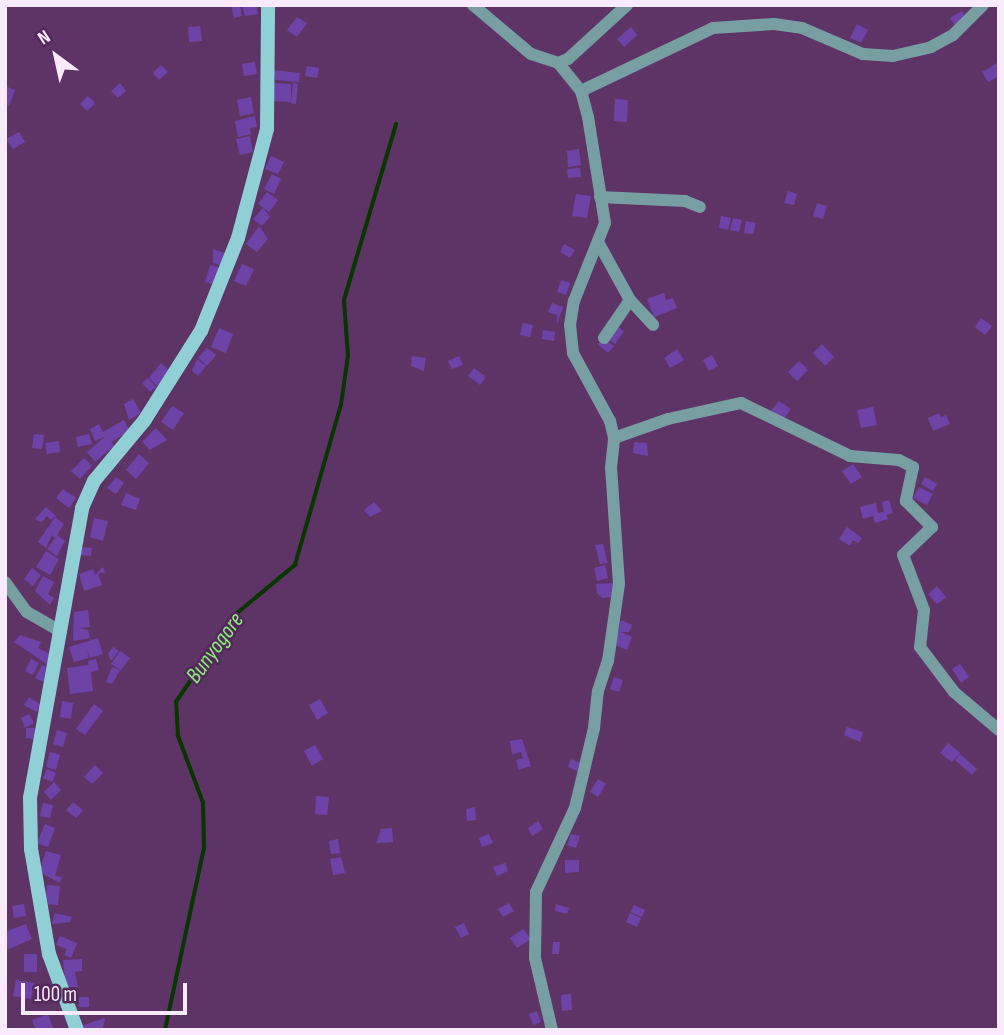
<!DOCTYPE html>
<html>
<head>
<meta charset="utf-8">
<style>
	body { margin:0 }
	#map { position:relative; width:1004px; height:1035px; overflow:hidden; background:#5e3467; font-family:"Sofia Sans Condensed",sans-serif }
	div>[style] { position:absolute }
	.stream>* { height:3.5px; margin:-1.75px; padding:0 1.75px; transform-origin:1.75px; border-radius:1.75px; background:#083500 }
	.building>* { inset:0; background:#6e43a7 }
	.minor>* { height:12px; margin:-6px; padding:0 6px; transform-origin:6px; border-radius:6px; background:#779fa1 }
	.secondary>* { height:14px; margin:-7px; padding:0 7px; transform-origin:7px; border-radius:7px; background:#90d0d4 }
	span { translate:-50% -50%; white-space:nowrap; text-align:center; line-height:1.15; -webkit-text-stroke:5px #53295c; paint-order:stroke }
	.water-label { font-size:23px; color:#89ef75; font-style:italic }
	.frame { position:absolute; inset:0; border:7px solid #f9eafd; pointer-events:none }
	.north { position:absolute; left:21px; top:21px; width:70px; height:70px; -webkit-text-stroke:5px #53295c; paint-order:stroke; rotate:327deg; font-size:19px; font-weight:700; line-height:28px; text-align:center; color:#f9eafd }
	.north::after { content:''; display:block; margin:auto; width:24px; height:32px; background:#f9eafd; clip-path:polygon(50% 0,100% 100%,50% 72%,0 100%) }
	.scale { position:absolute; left:21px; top:983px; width:166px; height:32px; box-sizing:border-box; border:4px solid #f9eafd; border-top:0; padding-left:9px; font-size:21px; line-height:24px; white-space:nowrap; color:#f9eafd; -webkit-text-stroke:5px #53295c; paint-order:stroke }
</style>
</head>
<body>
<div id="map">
	<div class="stream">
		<i style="left:165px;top:1030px;width:186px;rotate:-77.9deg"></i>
		<i style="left:204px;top:848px;width:45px;rotate:-91.3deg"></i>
		<i style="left:203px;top:803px;width:72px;rotate:-110.5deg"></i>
		<i style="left:178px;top:736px;width:34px;rotate:-93deg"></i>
		<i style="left:176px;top:702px;width:107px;rotate:-55.7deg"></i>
		<i style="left:236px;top:614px;width:77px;rotate:-39.7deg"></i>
		<i style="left:295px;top:565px;width:166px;rotate:-74deg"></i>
		<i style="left:341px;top:405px;width:49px;rotate:-81.9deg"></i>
		<i style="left:348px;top:356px;width:56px;rotate:-94.1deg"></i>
		<i style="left:344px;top:300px;width:183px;rotate:-73.5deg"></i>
	</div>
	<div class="building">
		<i style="clip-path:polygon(231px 5px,240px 5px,242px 16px,234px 18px)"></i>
		<i style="clip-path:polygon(242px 5px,256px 5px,258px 14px,245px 16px)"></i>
		<i style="clip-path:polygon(962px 11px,967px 21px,956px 27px,950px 18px)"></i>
		<i style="clip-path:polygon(297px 17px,307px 23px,297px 37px,287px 30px)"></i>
		<i style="clip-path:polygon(857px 24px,868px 30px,861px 43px,850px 38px)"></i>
		<i style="clip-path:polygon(200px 26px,202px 41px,189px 42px,188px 27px)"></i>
		<i style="clip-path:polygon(631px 27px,637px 35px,624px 47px,617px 39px)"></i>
		<i style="clip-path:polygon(255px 62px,257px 74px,244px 76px,242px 64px)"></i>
		<i style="clip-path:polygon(997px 63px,999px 76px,988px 82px,982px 72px)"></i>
		<i style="clip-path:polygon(161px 65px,168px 72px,159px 80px,153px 73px)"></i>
		<i style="clip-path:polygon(307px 66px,319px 68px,317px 78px,305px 76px)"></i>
		<i style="clip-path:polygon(273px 70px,300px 73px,299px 82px,275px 80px)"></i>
		<i style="clip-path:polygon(120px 83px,126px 91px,118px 98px,111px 91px)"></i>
		<i style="clip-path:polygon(274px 83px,291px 84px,291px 102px,273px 101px)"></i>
		<i style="clip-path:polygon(293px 83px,298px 84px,296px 104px,291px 103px)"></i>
		<i style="clip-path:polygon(5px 86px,15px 90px,9px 106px,5px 105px)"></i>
		<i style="clip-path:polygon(88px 96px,95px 103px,87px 111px,80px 104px)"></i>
		<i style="clip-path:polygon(251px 97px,254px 113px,240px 116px,237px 100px)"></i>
		<i style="clip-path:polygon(615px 99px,628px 100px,627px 122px,614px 121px)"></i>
		<i style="clip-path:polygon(255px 116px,257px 127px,250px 128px,251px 134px,238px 137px,235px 121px)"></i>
		<i style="clip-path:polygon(19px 132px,25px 142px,13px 149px,6px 139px)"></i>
		<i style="clip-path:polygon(250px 136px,253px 152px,240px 155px,236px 139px)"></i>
		<i style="clip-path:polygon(579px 149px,581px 165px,568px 167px,567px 151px)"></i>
		<i style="clip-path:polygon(271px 156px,284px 162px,278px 174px,265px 169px)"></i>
		<i style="clip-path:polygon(580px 168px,581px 177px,568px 178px,567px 169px)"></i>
		<i style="clip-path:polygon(272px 174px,281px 179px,274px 194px,264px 189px)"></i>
		<i style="clip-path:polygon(788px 191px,797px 194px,794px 205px,784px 203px)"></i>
		<i style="clip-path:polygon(267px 192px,278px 200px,269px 212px,258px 204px)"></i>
		<i style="clip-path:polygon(576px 194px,591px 196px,587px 218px,572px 216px)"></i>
		<i style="clip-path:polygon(817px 203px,827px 206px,823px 219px,813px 216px)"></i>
		<i style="clip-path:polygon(263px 208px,270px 217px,262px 226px,253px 219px)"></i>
		<i style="clip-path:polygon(721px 216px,731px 218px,728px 230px,719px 228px)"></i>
		<i style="clip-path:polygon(733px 218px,742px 220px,739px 232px,730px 230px)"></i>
		<i style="clip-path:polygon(746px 221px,756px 223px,753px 234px,744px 233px)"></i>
		<i style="clip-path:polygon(259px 226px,268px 239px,257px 252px,246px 244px)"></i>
		<i style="clip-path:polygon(564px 244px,575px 250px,570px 258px,560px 252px)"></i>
		<i style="clip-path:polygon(213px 249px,227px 254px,223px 266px,213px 263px)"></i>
		<i style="clip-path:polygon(242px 264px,254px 269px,246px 286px,234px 281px)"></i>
		<i style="clip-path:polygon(210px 265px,221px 268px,216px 285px,205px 282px)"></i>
		<i style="clip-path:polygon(561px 280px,570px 283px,566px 295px,557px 292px)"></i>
		<i style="clip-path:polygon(664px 293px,666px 300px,673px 298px,677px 308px,654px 317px,647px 299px)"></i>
		<i style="clip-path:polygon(552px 303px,563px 307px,557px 324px,557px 315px,548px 312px)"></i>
		<i style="clip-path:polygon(981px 318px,992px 326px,985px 335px,975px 327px)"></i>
		<i style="clip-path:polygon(523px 323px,533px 325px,530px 337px,520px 335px)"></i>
		<i style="clip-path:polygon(614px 324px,624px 331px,615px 344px,605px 337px)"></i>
		<i style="clip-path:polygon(219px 328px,233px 334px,226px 353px,211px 347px)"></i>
		<i style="clip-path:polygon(543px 330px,555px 332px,554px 341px,542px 339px)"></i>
		<i style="clip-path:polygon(604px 338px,614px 346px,608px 353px,598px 344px)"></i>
		<i style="clip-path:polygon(822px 344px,834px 357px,825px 366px,813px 353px)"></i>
		<i style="clip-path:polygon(207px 348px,216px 355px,207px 366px,198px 358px)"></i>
		<i style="clip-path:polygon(677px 349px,684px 360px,670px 368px,664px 358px)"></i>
		<i style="clip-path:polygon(712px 355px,718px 366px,709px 371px,703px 360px)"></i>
		<i style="clip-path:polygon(412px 356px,426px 358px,424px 371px,411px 366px)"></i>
		<i style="clip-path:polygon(459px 356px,463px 365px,452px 369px,448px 361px)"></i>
		<i style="clip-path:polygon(197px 359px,206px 366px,198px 376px,192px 371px)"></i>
		<i style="clip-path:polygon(799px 361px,808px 370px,797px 381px,788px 372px)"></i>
		<i style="clip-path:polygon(161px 363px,170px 372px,157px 386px,149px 378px)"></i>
		<i style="clip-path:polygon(474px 368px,486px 377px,480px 385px,468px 376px)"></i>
		<i style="clip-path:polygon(148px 378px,156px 387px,150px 392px,142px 383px)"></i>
		<i style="clip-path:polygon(133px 399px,141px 413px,129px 420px,124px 404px)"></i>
		<i style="clip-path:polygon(779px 401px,791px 409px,781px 422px,769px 413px)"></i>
		<i style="clip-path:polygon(172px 406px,184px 413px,173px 430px,161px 422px)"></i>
		<i style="clip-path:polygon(873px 407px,877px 425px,861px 428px,857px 410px)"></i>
		<i style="clip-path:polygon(939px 413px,941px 417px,946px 415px,950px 424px,933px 431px,928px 418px)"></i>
		<i style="clip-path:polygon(124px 420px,130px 431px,111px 442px,114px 446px,95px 462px,87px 452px,106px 436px,95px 441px,90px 429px,99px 424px,103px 432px)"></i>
		<i style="clip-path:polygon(156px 428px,167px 440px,150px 450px,142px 442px)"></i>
		<i style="clip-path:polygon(34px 434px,44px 435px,42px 449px,32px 448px)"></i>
		<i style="clip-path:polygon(89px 434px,92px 444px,78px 447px,76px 437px)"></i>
		<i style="clip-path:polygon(59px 441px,60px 452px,47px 454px,45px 443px)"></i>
		<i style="clip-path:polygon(634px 442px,647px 443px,648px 456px,633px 453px)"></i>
		<i style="clip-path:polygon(139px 454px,149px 463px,136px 479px,126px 470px)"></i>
		<i style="clip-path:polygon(84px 458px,92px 466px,80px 479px,71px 471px)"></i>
		<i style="clip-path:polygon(853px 464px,862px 477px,851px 484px,842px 471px)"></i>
		<i style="clip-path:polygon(116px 477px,124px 483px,116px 494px,107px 488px)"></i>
		<i style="clip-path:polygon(925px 477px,937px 484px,933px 491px,921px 484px)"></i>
		<i style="clip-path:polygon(919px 487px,933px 494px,927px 505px,913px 498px)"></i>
		<i style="clip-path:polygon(63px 489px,76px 498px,69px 508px,56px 498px)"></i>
		<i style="clip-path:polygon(126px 493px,140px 499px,136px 510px,121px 505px)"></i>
		<i style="clip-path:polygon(889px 500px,893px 513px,886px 515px,888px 519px,875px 523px,873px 516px,863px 519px,860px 507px,876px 503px,878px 513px,884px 512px,882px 502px)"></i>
		<i style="clip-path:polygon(374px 502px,382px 511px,370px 517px,364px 510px)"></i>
		<i style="clip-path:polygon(46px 507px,56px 516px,51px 520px,47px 516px,42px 522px,35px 519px)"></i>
		<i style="clip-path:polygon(55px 517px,64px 524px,57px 535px,65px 541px,57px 556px,47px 549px,55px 538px,52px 535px,46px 548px,38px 542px)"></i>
		<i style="clip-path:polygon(94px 518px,108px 521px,103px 541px,90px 537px)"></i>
		<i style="clip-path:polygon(847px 527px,862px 538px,858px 543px,853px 540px,850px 546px,839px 539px)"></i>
		<i style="clip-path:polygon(603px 544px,608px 563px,600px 564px,595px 545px)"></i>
		<i style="clip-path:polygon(81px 547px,92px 548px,91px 556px,80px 555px)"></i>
		<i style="clip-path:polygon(46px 551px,59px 559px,50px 575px,36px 567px)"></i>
		<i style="clip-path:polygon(605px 565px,608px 578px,597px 581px,594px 568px)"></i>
		<i style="clip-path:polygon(103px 567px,105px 572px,98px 574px,102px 585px,84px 591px,79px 574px,93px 569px,95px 575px)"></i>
		<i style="clip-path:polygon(32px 568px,41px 575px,33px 586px,24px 579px)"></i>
		<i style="clip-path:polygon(43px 576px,54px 582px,48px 594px,54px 598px,50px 605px,35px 591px)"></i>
		<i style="clip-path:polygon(613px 583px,614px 597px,602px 598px,597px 593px,596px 584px)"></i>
		<i style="clip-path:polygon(937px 586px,946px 597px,937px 604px,928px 594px)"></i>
		<i style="clip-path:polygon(88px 610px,90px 627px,79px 628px,88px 630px,90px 638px,73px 641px,74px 612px)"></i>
		<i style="clip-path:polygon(621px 620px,632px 625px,629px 632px,621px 632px,632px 637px,627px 650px,615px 645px)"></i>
		<i style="clip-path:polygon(20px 635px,41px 642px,38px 648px,53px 655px,48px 665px,14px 642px)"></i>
		<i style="clip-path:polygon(98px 638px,103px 654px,90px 658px,87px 650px,89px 658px,74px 662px,69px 647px)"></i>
		<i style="clip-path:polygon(113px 647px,119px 651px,111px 661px,108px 654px)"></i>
		<i style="clip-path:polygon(120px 651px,130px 658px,121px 670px,111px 664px)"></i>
		<i style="clip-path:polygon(31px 659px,39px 663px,33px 675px,25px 671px)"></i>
		<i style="clip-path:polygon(96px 659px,99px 670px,91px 672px,93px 691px,70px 694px,67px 668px,89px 665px,88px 661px)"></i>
		<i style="clip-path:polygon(960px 664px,969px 677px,961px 683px,952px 669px)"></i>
		<i style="clip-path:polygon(42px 665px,50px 668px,44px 682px,35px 678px)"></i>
		<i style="clip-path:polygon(112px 667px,120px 670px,112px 684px,106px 682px)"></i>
		<i style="clip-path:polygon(614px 677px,623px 680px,619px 692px,610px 689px)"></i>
		<i style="clip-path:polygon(29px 697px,41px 705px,36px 712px,24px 705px)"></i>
		<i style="clip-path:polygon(320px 699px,328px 713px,317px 720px,309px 705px)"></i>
		<i style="clip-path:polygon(62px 701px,73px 703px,71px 719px,60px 717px)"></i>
		<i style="clip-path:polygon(94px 704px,103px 711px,85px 735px,76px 729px)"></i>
		<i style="clip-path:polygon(29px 714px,34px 723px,25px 728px,21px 718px)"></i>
		<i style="clip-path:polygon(847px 727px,863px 732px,860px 742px,844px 735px)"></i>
		<i style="clip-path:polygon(26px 728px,35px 728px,35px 739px,26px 738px)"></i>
		<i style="clip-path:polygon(57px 730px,67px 733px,63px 747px,53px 744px)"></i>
		<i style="clip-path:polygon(522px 739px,531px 766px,519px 770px,516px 760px,523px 758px,521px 752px,512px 754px,510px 741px)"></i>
		<i style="clip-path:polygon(948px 743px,960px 753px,952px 762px,940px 753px)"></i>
		<i style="clip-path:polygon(315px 745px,323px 759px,312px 766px,304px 751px)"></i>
		<i style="clip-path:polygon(50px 752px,60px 755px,56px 770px,46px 767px)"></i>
		<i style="clip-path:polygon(960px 754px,977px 769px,972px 775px,955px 760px)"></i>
		<i style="clip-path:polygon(571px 759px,580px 763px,577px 771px,568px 767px)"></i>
		<i style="clip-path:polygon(95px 765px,103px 773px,92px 784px,84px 777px)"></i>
		<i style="clip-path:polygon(47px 769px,56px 773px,52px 782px,43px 778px)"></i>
		<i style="clip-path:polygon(598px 779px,606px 784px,598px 797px,590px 792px)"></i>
		<i style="clip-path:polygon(54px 782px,61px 790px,51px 800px,44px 792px)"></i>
		<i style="clip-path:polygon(316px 796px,329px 797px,327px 815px,315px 814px)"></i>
		<i style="clip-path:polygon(73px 802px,83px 810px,76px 818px,66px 810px)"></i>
		<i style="clip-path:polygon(43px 803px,53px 805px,50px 818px,40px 816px)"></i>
		<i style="clip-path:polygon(475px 807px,476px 820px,467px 821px,466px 809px)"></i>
		<i style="clip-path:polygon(538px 821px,543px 829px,532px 836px,528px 828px)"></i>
		<i style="clip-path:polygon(45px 824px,55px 828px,48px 847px,37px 843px)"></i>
		<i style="clip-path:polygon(392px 828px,393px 842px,376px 843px,381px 829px)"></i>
		<i style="clip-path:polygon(489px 834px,493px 843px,482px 847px,479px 838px)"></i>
		<i style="clip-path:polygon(571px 834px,580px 836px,576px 848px,567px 845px)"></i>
		<i style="clip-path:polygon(338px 839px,340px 853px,331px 854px,329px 841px)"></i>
		<i style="clip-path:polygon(46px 851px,61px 855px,55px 876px,62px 877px,60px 883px,39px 872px)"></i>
		<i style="clip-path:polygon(341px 857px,345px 873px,333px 875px,330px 859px)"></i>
		<i style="clip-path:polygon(565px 860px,579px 860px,579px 872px,565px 873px)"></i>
		<i style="clip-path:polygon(505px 863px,508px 871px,497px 876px,493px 867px)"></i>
		<i style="clip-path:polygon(47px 885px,60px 886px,58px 905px,45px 904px)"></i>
		<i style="clip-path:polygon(509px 903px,514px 911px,503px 917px,498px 909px)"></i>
		<i style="clip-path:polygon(24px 904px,26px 916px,14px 918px,12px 906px)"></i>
		<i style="clip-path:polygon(556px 904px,569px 908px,567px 914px,555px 911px)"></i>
		<i style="clip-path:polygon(634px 905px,645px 910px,642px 917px,630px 912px)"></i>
		<i style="clip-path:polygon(55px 913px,72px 917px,70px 922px,52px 924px)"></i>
		<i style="clip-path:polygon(630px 913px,641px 918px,637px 927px,626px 922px)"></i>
		<i style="clip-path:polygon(464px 923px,469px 934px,461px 938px,455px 927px)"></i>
		<i style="clip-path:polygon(26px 924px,32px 939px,7px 950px,5px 932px)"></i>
		<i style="clip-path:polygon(523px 929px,531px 939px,517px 948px,510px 938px)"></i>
		<i style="clip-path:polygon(60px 936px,77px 943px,71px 958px,64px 955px,67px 949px,56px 945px)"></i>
		<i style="clip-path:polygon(553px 942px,560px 942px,559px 954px,552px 954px)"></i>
		<i style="clip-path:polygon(24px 954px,37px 954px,37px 972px,24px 972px)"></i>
		<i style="clip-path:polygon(82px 959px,82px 971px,75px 972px,78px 987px,66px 987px,63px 960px)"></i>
		<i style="clip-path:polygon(16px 980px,34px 983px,31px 999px,13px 996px)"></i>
		<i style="clip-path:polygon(571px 994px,572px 1010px,562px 1011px,561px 995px)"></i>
		<i style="clip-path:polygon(79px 997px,89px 997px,89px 1007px,79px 1007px)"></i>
		<i style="clip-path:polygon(537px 1011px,541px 1022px,533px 1025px,529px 1014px)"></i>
		<i style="clip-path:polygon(48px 1014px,54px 1030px,36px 1030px,32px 1020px)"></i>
		<i style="clip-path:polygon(105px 1018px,103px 1028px,83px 1030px,81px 1026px)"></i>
	</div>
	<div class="minor">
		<i style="left:473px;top:5px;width:76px;rotate:40.2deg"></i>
		<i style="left:531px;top:54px;width:28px;rotate:18deg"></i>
		<i style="left:558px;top:63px;width:11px;rotate:-22deg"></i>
		<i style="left:568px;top:59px;width:80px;rotate:-42.5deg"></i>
		<i style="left:581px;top:91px;width:146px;rotate:-25.5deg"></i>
		<i style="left:713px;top:28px;width:61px;rotate:-3.8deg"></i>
		<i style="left:774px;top:24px;width:28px;rotate:8deg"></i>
		<i style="left:802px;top:28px;width:66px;rotate:23.1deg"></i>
		<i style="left:863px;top:54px;width:30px;rotate:4deg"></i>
		<i style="left:893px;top:56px;width:39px;rotate:-13deg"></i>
		<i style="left:931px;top:47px;width:25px;rotate:-29deg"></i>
		<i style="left:953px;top:35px;width:42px;rotate:-45deg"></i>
		<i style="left:600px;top:197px;width:85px;rotate:2.7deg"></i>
		<i style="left:685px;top:201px;width:16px;rotate:22deg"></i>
		<i style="left:598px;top:242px;width:66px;rotate:61.1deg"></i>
		<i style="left:630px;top:300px;width:34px;rotate:47deg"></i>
		<i style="left:604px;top:338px;width:46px;rotate:-55.6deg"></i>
		<i style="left:614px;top:438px;width:57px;rotate:-19.4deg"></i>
		<i style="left:668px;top:419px;width:75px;rotate:-12.4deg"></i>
		<i style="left:741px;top:403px;width:121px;rotate:25.9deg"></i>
		<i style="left:850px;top:456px;width:49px;rotate:4.7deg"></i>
		<i style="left:899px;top:460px;width:16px;rotate:27deg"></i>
		<i style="left:913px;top:467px;width:35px;rotate:102deg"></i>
		<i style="left:906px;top:501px;width:37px;rotate:45deg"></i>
		<i style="left:932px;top:527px;width:40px;rotate:136deg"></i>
		<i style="left:903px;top:555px;width:59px;rotate:69.1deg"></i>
		<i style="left:924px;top:610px;width:37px;rotate:96deg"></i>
		<i style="left:920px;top:647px;width:56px;rotate:52.9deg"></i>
		<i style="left:954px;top:692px;width:59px;rotate:40.2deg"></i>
		<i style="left:5px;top:582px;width:37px;rotate:54deg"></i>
		<i style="left:27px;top:612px;width:39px;rotate:30deg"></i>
		<i style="left:552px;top:1030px;width:74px;rotate:-103.3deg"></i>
		<i style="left:535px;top:958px;width:66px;rotate:-89.1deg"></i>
		<i style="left:536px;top:892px;width:93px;rotate:-65.1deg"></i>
		<i style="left:575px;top:808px;width:82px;rotate:-76.6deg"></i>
		<i style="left:594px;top:728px;width:37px;rotate:-84deg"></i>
		<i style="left:598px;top:691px;width:32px;rotate:-72deg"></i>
		<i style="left:608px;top:661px;width:78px;rotate:-81.9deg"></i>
		<i style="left:619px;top:584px;width:116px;rotate:-93.9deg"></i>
		<i style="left:611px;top:468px;width:30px;rotate:-84deg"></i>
		<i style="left:614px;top:438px;width:17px;rotate:-103deg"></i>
		<i style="left:610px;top:421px;width:77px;rotate:-118.6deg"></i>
		<i style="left:573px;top:353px;width:28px;rotate:-96deg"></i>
		<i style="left:570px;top:325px;width:24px;rotate:-81deg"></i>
		<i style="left:574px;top:301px;width:84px;rotate:-68.3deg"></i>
		<i style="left:605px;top:223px;width:107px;rotate:-99.1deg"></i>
		<i style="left:588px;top:117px;width:27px;rotate:-105deg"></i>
		<i style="left:581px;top:91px;width:36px;rotate:-129deg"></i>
	</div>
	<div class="secondary">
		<i style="left:77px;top:1030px;width:81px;rotate:-110.2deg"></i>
		<i style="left:49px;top:954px;width:107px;rotate:-99.7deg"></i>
		<i style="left:31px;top:849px;width:51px;rotate:-91.1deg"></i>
		<i style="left:30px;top:798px;width:295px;rotate:-79.8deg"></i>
		<i style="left:82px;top:508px;width:30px;rotate:-66deg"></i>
		<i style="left:94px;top:481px;width:78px;rotate:-50.2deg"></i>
		<i style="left:144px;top:421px;width:107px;rotate:-57.7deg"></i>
		<i style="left:201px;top:331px;width:100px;rotate:-68.3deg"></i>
		<i style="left:238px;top:238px;width:113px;rotate:-75.1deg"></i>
		<i style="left:267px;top:129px;width:124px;rotate:-89.5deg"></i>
	</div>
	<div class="water-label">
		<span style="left:215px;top:648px;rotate:-54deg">Bunyogore</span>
	</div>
	<div class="frame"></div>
	<div class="north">N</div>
	<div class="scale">100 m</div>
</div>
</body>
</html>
